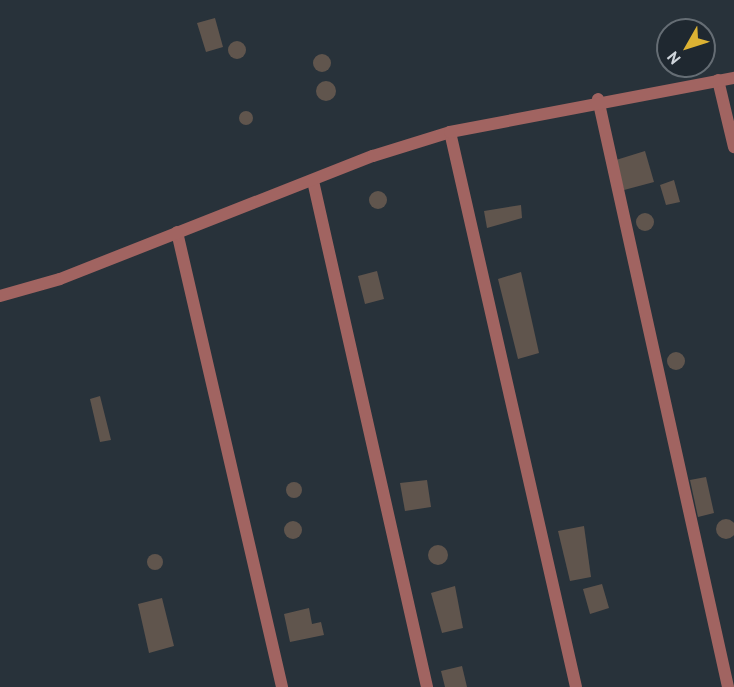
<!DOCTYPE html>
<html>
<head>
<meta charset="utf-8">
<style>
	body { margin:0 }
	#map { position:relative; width:734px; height:687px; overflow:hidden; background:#28323a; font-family:"PT Sans",sans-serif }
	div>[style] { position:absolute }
	.building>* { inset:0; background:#60554d }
	.round { border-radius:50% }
	.minor>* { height:12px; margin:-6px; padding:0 6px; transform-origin:6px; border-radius:6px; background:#a16461 }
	span { translate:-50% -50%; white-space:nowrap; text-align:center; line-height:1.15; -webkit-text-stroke:5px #1f2830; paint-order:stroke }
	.north { position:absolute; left:656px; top:18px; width:60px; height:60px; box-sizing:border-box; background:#1f2830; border:2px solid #656d74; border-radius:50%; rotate:231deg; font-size:16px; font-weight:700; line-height:24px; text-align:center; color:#cfd5db }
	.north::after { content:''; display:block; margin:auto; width:21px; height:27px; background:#dcb233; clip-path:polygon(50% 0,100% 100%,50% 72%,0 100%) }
</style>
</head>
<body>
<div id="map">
	<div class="building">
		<i style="clip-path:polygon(215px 18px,223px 47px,206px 52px,197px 23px)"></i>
		<i class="round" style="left:228px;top:41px;width:18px;height:18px"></i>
		<i class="round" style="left:313px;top:54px;width:18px;height:18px"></i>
		<i class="round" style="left:316px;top:81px;width:20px;height:20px"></i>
		<i class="round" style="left:239px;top:111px;width:14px;height:14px"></i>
		<i style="clip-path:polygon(645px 151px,654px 182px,624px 190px,616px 160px)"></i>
		<i style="clip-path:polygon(674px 180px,680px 202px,666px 205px,660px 185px)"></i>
		<i class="round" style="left:369px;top:191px;width:18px;height:18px"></i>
		<i style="clip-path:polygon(521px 205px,522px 218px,487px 228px,484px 211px)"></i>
		<i class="round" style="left:636px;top:213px;width:18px;height:18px"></i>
		<i style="clip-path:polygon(377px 271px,384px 299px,365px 304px,358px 276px)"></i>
		<i style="clip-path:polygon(521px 272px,539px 353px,518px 359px,498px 279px)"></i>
		<i class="round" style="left:667px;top:352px;width:18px;height:18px"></i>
		<i style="clip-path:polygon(100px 396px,111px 440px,100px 442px,90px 399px)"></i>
		<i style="clip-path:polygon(706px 477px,714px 513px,698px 517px,690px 480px)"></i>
		<i style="clip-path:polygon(427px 480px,431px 507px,405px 511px,400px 483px)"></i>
		<i class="round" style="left:286px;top:482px;width:16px;height:16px"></i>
		<i class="round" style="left:716px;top:519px;width:20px;height:20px"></i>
		<i class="round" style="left:284px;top:521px;width:18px;height:18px"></i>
		<i style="clip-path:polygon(584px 526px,591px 577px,570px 581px,558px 531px)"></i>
		<i class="round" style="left:428px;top:545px;width:20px;height:20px"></i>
		<i class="round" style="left:147px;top:554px;width:16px;height:16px"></i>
		<i style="clip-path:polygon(602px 584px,609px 608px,590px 614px,583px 589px)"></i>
		<i style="clip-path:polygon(455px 586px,463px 628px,442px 633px,431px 593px)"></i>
		<i style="clip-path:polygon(162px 598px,174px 646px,149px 653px,138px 604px)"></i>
		<i style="clip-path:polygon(309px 608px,312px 624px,321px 622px,324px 635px,290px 642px,284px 614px)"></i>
		<i style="clip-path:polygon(462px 666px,467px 687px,445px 687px,441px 671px)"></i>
	</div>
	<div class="minor">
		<i style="left:718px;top:80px;width:69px;rotate:76.6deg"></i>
		<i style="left:598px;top:99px;width:602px;rotate:77.53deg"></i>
		<i style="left:450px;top:132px;width:569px;rotate:77.21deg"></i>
		<i style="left:313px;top:181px;width:519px;rotate:77.3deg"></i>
		<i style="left:177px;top:232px;width:467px;rotate:77deg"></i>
		<i style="left:0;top:296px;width:62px;rotate:-15.8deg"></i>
		<i style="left:60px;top:279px;width:336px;rotate:-21.5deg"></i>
		<i style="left:373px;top:156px;width:81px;rotate:-17.3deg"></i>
		<i style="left:450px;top:132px;width:289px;rotate:-10.8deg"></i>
	</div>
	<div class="north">N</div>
</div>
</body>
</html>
